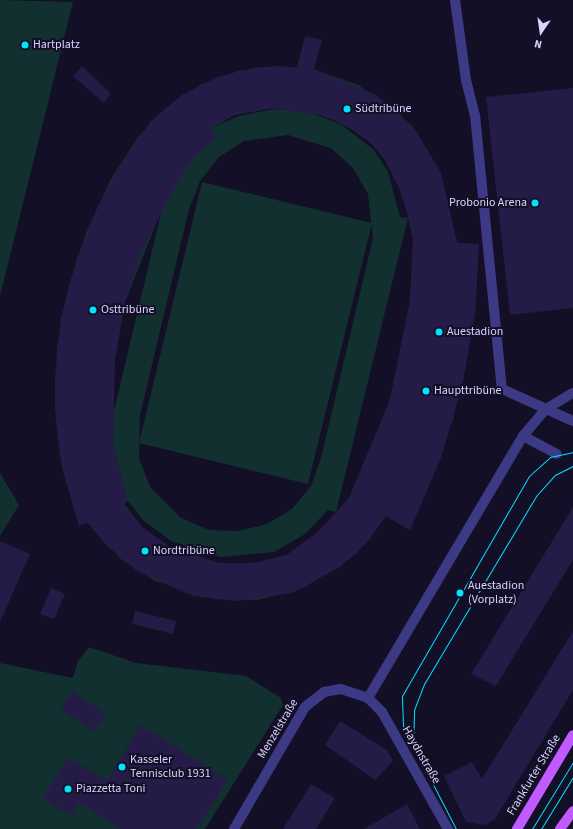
<!DOCTYPE html>
<html>
<head>
<meta charset="utf-8">
<style>
	body { margin:0 }
	#map { position:relative; width:573px; height:829px; overflow:hidden; background:#130f26; font-family:"Source Sans 3",sans-serif }
	div>[style] { position:absolute }
	.green>* { inset:0; background:#12302f }
	.building>* { inset:0; background:#241b47 }
	.street>* { height:10px; margin:-5px; padding:0 5px; transform-origin:5px; border-radius:5px; background:#3d3a85 }
	.primary>* { height:10px; margin:-5px; padding:0 5px; transform-origin:5px; border-radius:5px; background:#c25bff }
	.tram>* { height:1px; margin:-0.5px; padding:0 0.5px; transform-origin:0.5px; border-radius:0.5px; background:#00e5ff }
	.dots>* { width:11px; height:11px; translate:-50% -50%; box-sizing:border-box; border:2px solid #130f26; border-radius:50% }
	span { translate:-50% -50%; white-space:nowrap; text-align:center; line-height:1.15; -webkit-text-stroke:4px #130f26; paint-order:stroke }
	.poi-label { font-size:12px; color:#d9d4ff }
	.left { translate:0 -50%; text-align:left }
	.right { translate:-100% -50%; text-align:right }
	.street-label { font-size:12px; color:#d9d4ff }
	.north { position:absolute; left:521px; top:12px; width:40px; height:40px; -webkit-text-stroke:3px #130f26; paint-order:stroke; rotate:193deg; font-size:11px; font-weight:700; line-height:16px; text-align:center; color:#d9d4ff }
	.north::after { content:''; display:block; margin:auto; width:14px; height:18px; background:#d9d4ff; clip-path:polygon(50% 0,100% 100%,50% 72%,0 100%) }
</style>
</head>
<body>
<div id="map">
	<div class="green">
		<i style="clip-path:polygon(0 0,73px 2px,0 296px)"></i>
		<i style="clip-path:polygon(evenodd,279px 66px,319px 71px,358px 85px,392px 107px,413px 127px,441px 173px,457px 243px,479px 244px,475px 313px,453px 420px,410px 530px,386px 516px,356px 554px,305px 587px,258px 600px,214px 599px,155px 581px,121px 559px,87px 522px,79px 526px,60px 455px,55px 408px,57px 348px,68px 289px,86px 233px,111px 179px,138px 137px,166px 108px,200px 85px,238px 71px,279px 66px,272px 108px,291px 108px,309px 111px,342px 123px,370px 142px,385px 160px,400px 190px,406px 207px,413px 240px,410px 301px,390px 400px,349px 498px,318px 532px,287px 555px,254px 563px,219px 563px,170px 547px,142px 527px,124px 504px,128px 501px,143px 520px,171px 541px,221px 557px,274px 552px,305px 534px,328px 510px,336px 512px,408px 218px,400px 217px,388px 172px,374px 150px,342px 125px,309px 112px,274px 109px,239px 116px,211px 128px,235px 115px,272px 108px,279px 66px,288px 135px,331px 148px,353px 168px,368px 194px,373px 238px,321px 458px,311px 486px,292px 509px,267px 524px,238px 531px,209px 530px,181px 518px,150px 487px,139px 459px,140px 415px,189px 209px,200px 181px,219px 157px,244px 141px,288px 135px,279px 66px,162px 209px,112px 419px,115px 359px,125px 302px,162px 209px)"></i>
		<i style="clip-path:polygon(202px 182px,372px 223px,308px 484px,139px 443px)"></i>
		<i style="clip-path:polygon(0 473px,19px 505px,0 536px)"></i>
		<i style="clip-path:polygon(89px 647px,136px 663px,246px 676px,281px 698px,283px 705px,205px 829px,0 829px,0 663px,73px 678px,78px 661px)"></i>
	</div>
	<div class="building">
		<i style="clip-path:polygon(evenodd,305px 36px,322px 40px,314px 69px,376px 95px,415px 129px,441px 173px,457px 243px,479px 244px,475px 313px,463px 382px,441px 458px,410px 530px,386px 516px,367px 543px,340px 567px,292px 593px,236px 601px,193px 596px,137px 571px,106px 545px,87px 522px,79px 526px,62px 468px,56px 422px,55px 378px,61px 318px,76px 261px,98px 206px,127px 154px,151px 121px,182px 95px,218px 77px,258px 67px,297px 67px,305px 36px,272px 108px,326px 116px,357px 132px,383px 154px,400px 190px,411px 225px,413px 240px,410px 301px,390px 400px,349px 498px,318px 532px,285px 556px,254px 563px,219px 563px,170px 547px,142px 527px,122px 505px,128px 501px,113px 445px,115px 359px,125px 302px,142px 251px,180px 177px,196px 155px,216px 138px,210px 126px,235px 115px,272px 108px)"></i>
		<i style="clip-path:polygon(82px 66px,111px 94px,104px 103px,73px 76px)"></i>
		<i style="clip-path:polygon(573px 88px,573px 308px,510px 315px,486px 97px)"></i>
		<i style="clip-path:polygon(573px 507px,573px 560px,511px 661px,496px 686px,471px 674px)"></i>
		<i style="clip-path:polygon(0 541px,30px 554px,0 622px)"></i>
		<i style="clip-path:polygon(51px 588px,65px 594px,54px 619px,40px 614px)"></i>
		<i style="clip-path:polygon(135px 611px,176px 621px,173px 634px,132px 624px)"></i>
		<i style="clip-path:polygon(573px 631px,573px 690px,495px 819px,485px 825px,466px 822px,444px 776px,472px 762px,482px 779px)"></i>
		<i style="clip-path:polygon(72px 692px,106px 714px,94px 731px,61px 709px)"></i>
		<i style="clip-path:polygon(340px 721px,387px 750px,393px 761px,375px 780px,325px 745px)"></i>
		<i style="clip-path:polygon(141px 725px,228px 780px,196px 829px,121px 829px,79px 803px,71px 816px,43px 798px,68px 758px,107px 780px)"></i>
		<i style="clip-path:polygon(311px 784px,335px 798px,316px 829px,283px 829px)"></i>
		<i style="clip-path:polygon(407px 804px,420px 829px,364px 829px)"></i>
	</div>
	<div class="street">
		<i style="left:455px;top:0;width:81px;rotate:82.2deg"></i>
		<i style="left:466px;top:80px;width:36px;rotate:76deg"></i>
		<i style="left:475px;top:115px;width:275px;rotate:84.4deg"></i>
		<i style="left:502px;top:389px;width:78px;rotate:24.3deg"></i>
		<i style="left:523px;top:436px;width:38px;rotate:28deg"></i>
		<i style="left:368px;top:698px;width:304px;rotate:-59.4deg"></i>
		<i style="left:523px;top:436px;width:35px;rotate:-50deg"></i>
		<i style="left:546px;top:409px;width:31px;rotate:-31deg"></i>
		<i style="left:234px;top:829px;width:141px;rotate:-59.8deg"></i>
		<i style="left:305px;top:707px;width:24px;rotate:-38deg"></i>
		<i style="left:324px;top:692px;width:17px;rotate:-10deg"></i>
		<i style="left:341px;top:689px;width:28px;rotate:18deg"></i>
		<i style="left:368px;top:698px;width:20px;rotate:45deg"></i>
		<i style="left:382px;top:712px;width:134px;rotate:60.6deg"></i>
	</div>
	<div class="primary">
		<i style="left:517px;top:829px;width:109px;rotate:-59.2deg"></i>
		<i style="left:560px;top:829px;width:22px;rotate:-54deg"></i>
	</div>
	<div class="tram">
		<i style="left:413px;top:743px;width:33px;rotate:-88deg"></i>
		<i style="left:414px;top:710px;width:28px;rotate:-69deg"></i>
		<i style="left:424px;top:684px;width:219px;rotate:-59.2deg"></i>
		<i style="left:536px;top:496px;width:28px;rotate:-48deg"></i>
		<i style="left:555px;top:475px;width:20px;rotate:-27deg"></i>
		<i style="left:456px;top:829px;width:116px;rotate:-117.2deg"></i>
		<i style="left:403px;top:726px;width:30px;rotate:-92deg"></i>
		<i style="left:402px;top:696px;width:254px;rotate:-60deg"></i>
		<i style="left:529px;top:476px;width:28px;rotate:-42deg"></i>
		<i style="left:550px;top:457px;width:24px;rotate:-12deg"></i>
		<i style="left:532px;top:829px;width:79px;rotate:-58.5deg"></i>
		<i style="left:541px;top:829px;width:61px;rotate:-58.4deg"></i>
	</div>
	<div class="dots">
		<i style="left:25px;top:45px;background:#00e5ff"></i>
		<i style="left:347px;top:109px;background:#00e5ff"></i>
		<i style="left:535px;top:203px;background:#00e5ff"></i>
		<i style="left:93px;top:310px;background:#00e5ff"></i>
		<i style="left:439px;top:332px;background:#00e5ff"></i>
		<i style="left:426px;top:391px;background:#00e5ff"></i>
		<i style="left:145px;top:551px;background:#00e5ff"></i>
		<i style="left:460px;top:593px;background:#00e5ff"></i>
		<i style="left:122px;top:767px;background:#00e5ff"></i>
		<i style="left:68px;top:789px;background:#00e5ff"></i>
	</div>
	<div class="poi-label">
		<span class="left" style="left:33px;top:45px">Hartplatz</span>
		<span class="left" style="left:355px;top:109px">Südtribüne</span>
		<span class="right" style="left:527px;top:203px">Probonio Arena</span>
		<span class="left" style="left:101px;top:310px">Osttribüne</span>
		<span class="left" style="left:447px;top:332px">Auestadion</span>
		<span class="left" style="left:434px;top:391px">Haupttribüne</span>
		<span class="left" style="left:153px;top:551px">Nordtribüne</span>
		<span class="left" style="left:468px;top:593px">Auestadion<br>(Vorplatz)</span>
		<span class="left" style="left:130px;top:767px">Kasseler<br>Tennisclub 1931</span>
		<span class="left" style="left:76px;top:789px">Piazzetta Toni</span>
	</div>
	<div class="street-label">
		<span style="left:278px;top:729px;rotate:-59deg">Menzelstraße</span>
		<span style="left:421px;top:755px;rotate:60deg">Haydnstraße</span>
		<span style="left:534px;top:775px;rotate:-59deg">Frankfurter Straße</span>
	</div>
	<div class="north">N</div>
</div>
</body>
</html>
